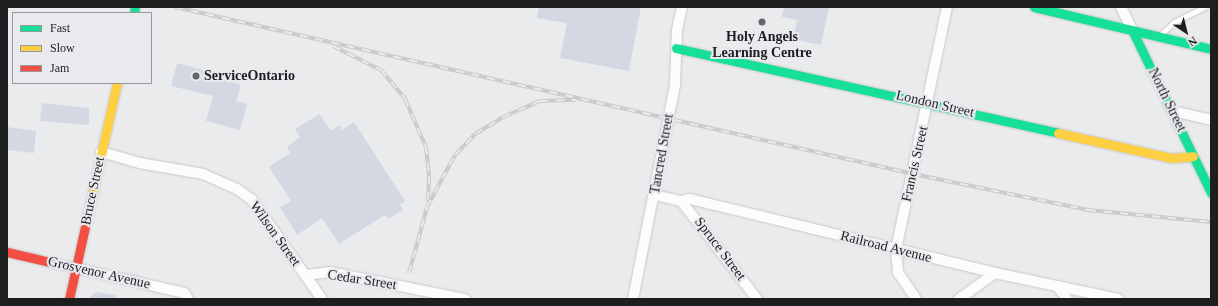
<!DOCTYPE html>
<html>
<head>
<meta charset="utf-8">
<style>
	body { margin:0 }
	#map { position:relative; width:1218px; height:306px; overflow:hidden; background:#eaebed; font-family:"Times New Roman",serif }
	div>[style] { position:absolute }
	.building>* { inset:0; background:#d4d8e3 }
	.roads { filter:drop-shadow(0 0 1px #c9c9cb) drop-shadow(0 0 1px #c9c9cb) }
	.lane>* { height:5px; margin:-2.5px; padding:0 2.5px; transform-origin:2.5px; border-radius:2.5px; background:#fcfcfc }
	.street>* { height:10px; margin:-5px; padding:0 5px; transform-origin:5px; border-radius:5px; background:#fcfcfc }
	.fast>* { height:9px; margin:-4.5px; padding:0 4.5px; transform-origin:4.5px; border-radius:4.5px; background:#16e098 }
	.slow>* { height:9px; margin:-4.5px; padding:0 4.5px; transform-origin:4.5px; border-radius:4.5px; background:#ffcf43 }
	.jam>* { height:9px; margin:-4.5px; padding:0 4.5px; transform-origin:4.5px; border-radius:4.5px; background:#f24e42 }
	.rail>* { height:4px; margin-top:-2px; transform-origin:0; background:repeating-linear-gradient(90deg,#e9eaee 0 8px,#c9c9ca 0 16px); box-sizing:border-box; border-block:1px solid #c9c9ca }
	.dots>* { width:11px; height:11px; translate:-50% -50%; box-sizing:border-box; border:2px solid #e9eaee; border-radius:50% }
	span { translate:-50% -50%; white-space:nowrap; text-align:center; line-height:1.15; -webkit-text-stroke:4px #e9eaee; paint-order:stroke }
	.poi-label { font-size:14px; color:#1d1e1f; font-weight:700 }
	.left { translate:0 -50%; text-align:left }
	.street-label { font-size:14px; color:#1d1e1f }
	.frame { position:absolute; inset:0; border:8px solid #1d1e1f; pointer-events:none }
	.legend { position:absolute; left:12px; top:12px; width:140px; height:72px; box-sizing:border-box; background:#e9eaee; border:1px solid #97989b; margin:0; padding:5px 7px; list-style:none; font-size:12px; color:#1d1e1f }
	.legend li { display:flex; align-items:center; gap:8px; height:20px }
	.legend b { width:20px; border:1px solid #97989b }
	.north { position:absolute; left:1166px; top:12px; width:40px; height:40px; -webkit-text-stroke:3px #e9eaee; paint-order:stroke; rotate:145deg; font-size:11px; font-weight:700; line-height:16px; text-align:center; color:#1d1e1f }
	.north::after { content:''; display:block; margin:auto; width:14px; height:18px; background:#1d1e1f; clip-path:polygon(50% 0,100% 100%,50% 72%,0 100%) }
</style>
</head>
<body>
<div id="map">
	<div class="building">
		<i style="clip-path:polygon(539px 7px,641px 7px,629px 71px,560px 58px,567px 23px,537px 18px)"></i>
		<i style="clip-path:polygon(784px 7px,829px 7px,821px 45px,793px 39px,797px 20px,782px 17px)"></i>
		<i style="clip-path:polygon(177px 63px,214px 73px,213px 76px,241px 85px,236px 101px,247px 104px,240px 130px,206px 121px,213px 96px,171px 86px)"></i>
		<i style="clip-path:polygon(42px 103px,89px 108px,89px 125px,40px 121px)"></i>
		<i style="clip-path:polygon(320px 114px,331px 131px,340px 125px,342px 130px,354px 122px,405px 201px,400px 205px,403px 210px,388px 219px,385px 215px,339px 244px,322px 218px,297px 235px,280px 207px,291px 201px,269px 167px,290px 153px,287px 147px,300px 137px,295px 129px)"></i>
		<i style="clip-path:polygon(7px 127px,36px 131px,34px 153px,7px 150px)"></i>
		<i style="clip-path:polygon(96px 292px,116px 295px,116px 299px,87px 299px)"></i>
	</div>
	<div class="roads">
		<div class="lane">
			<i style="left:1160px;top:35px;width:19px;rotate:-43deg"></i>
			<i style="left:1174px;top:22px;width:34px;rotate:-26deg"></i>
		</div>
		<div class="street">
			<i style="left:1121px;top:7px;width:25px;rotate:64deg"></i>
			<i style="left:1173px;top:111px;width:39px;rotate:13deg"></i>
			<i style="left:101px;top:152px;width:41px;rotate:15.8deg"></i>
			<i style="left:140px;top:163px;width:64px;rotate:9.9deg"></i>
			<i style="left:203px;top:174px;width:37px;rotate:24deg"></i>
			<i style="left:237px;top:189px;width:19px;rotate:36deg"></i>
			<i style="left:252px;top:200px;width:121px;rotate:54.7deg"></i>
			<i style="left:655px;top:195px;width:27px;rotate:13deg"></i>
			<i style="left:681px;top:201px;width:9px;rotate:-13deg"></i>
			<i style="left:690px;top:199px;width:314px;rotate:13.6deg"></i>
			<i style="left:995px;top:273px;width:126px;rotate:11.9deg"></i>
			<i style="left:681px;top:201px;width:124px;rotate:52.2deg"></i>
			<i style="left:76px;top:268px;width:111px;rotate:13deg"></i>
			<i style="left:184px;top:293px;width:7px;rotate:56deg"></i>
			<i style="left:306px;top:275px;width:24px;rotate:-7deg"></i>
			<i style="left:330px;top:272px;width:138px;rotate:11.3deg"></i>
			<i style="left:1057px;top:286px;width:16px;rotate:52deg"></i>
			<i style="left:633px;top:299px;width:219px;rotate:-78.9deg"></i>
			<i style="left:675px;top:84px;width:54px;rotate:-87.9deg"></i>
			<i style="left:677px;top:30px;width:24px;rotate:-78deg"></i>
			<i style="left:916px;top:299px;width:32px;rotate:-124deg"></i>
			<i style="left:898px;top:272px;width:23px;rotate:-95deg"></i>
			<i style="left:896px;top:249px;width:247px;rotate:-78.1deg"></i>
			<i style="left:959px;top:299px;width:44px;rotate:-35.8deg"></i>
		</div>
		<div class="fast">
			<i style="left:1034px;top:7px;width:182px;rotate:13.3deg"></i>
			<i style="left:134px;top:13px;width:6px;rotate:-81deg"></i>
			<i style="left:1132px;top:30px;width:181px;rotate:64.1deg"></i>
			<i style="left:676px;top:48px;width:391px;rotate:12.5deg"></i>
		</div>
		<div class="slow">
			<i style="left:1058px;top:133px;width:117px;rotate:12.4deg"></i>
			<i style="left:1172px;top:158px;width:21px;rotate:-5deg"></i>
			<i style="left:92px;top:195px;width:115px;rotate:-77.4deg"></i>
		</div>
		<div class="jam">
			<i style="left:7px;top:252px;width:71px;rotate:13.1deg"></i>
			<i style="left:69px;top:299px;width:107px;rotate:-77.5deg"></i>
		</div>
	</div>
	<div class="rail">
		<i style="left:175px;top:7px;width:757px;rotate:12.75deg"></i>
		<i style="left:913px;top:174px;width:179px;rotate:11.6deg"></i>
		<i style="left:1088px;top:210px;width:124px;rotate:5.6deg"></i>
		<i style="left:333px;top:46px;width:54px;rotate:26.6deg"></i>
		<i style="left:381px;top:70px;width:38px;rotate:50deg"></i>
		<i style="left:405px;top:99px;width:52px;rotate:66.4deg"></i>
		<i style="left:426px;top:147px;width:29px;rotate:84deg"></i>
		<i style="left:429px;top:176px;width:25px;rotate:92deg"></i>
		<i style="left:409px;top:273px;width:68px;rotate:-74.7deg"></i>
		<i style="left:427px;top:207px;width:59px;rotate:-61.7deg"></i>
		<i style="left:455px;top:155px;width:29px;rotate:-46deg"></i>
		<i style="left:475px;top:134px;width:33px;rotate:-31deg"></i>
		<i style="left:503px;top:117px;width:40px;rotate:-23.4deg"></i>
		<i style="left:540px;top:101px;width:36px;rotate:-2deg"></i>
	</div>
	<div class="dots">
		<i style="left:762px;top:22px;background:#656667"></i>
		<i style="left:196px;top:76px;background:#656667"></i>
	</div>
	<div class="poi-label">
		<span style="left:762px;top:45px">Holy Angels<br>Learning Centre</span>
		<span class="left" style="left:204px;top:76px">ServiceOntario</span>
	</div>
	<div class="street-label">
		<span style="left:1167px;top:100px;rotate:64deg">North Street</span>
		<span style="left:935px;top:104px;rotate:13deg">London Street</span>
		<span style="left:662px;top:154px;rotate:-80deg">Tancred Street</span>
		<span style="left:915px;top:164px;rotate:-77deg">Francis Street</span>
		<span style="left:93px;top:191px;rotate:-78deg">Bruce Street</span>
		<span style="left:275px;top:234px;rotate:54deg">Wilson Street</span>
		<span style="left:886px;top:247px;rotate:14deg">Railroad Avenue</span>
		<span style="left:720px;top:249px;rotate:53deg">Spruce Street</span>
		<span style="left:99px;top:273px;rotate:13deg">Grosvenor Avenue</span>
		<span style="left:362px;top:280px;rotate:9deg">Cedar Street</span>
	</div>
	<div class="frame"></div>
	<ul class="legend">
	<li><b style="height:5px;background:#16e098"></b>Fast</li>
	<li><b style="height:5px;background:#ffcf43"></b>Slow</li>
	<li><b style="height:5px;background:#f24e42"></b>Jam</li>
	</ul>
	<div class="north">N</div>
</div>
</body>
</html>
